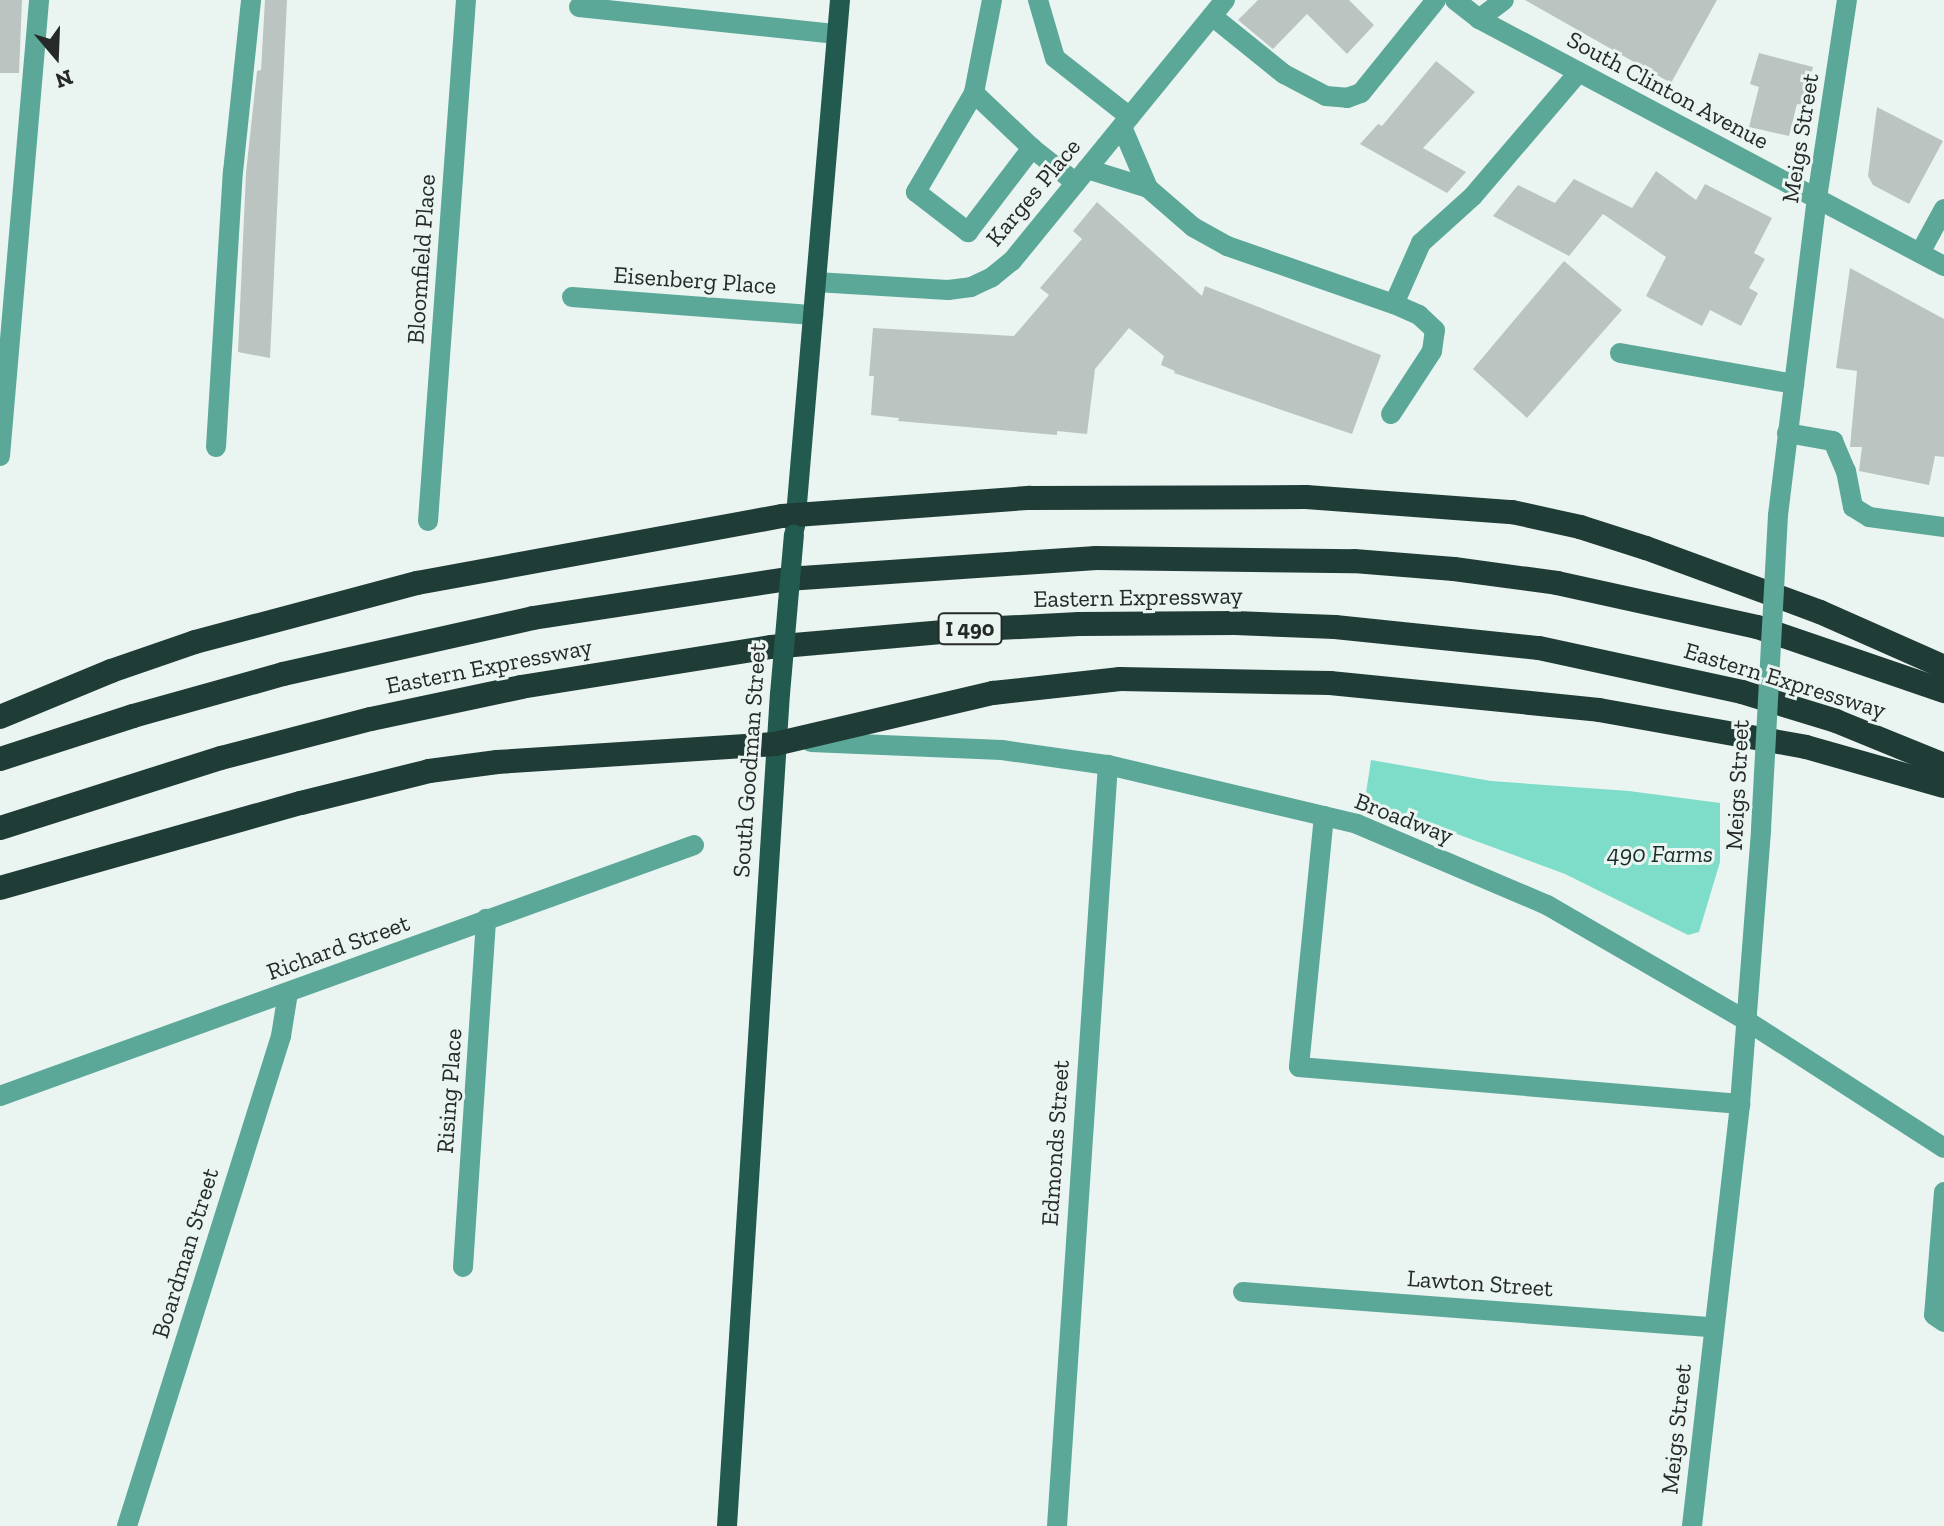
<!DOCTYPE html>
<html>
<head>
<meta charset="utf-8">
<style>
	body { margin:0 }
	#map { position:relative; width:1944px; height:1526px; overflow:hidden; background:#eaf4f1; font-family:"Zilla Slab",serif }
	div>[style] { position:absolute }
	.green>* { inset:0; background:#7eddc9 }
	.building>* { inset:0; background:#bbc4c1 }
	.minor>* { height:20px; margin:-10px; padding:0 10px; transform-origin:10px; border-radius:10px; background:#5ba898 }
	.major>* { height:20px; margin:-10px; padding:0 10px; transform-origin:10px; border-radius:10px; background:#225a4f }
	.highway>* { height:24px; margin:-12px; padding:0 12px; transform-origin:12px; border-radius:12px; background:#203c36 }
	.minor-bridge>* { height:20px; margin:-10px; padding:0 10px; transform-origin:10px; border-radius:10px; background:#5ba898 }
	.major-bridge>* { height:20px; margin:-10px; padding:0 10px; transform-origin:10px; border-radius:10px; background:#225a4f }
	span { translate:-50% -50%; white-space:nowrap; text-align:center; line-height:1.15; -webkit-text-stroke:6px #eaf4f1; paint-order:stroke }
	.shield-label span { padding:2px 6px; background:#eaf4f1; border:2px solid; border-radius:6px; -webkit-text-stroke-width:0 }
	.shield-label { font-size:22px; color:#252928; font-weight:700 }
	.street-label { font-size:24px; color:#252928 }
	.park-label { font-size:24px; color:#182e29; font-style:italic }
	.north { position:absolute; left:16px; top:16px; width:80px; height:80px; -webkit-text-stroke:6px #eaf4f1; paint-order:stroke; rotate:161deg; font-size:22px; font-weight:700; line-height:32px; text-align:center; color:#252928 }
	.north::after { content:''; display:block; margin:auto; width:28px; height:36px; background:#252928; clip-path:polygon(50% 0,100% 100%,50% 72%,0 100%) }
</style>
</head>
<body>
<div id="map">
	<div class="green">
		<i style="clip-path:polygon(1371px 760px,1491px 781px,1629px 791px,1720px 803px,1720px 862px,1699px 932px,1688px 935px,1565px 874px,1365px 800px)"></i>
	</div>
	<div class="building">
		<i style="clip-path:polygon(0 0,22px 0,19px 73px,0 73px)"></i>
		<i style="clip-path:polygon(265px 0,287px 0,270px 358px,238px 352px,246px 173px,257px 71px,261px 70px)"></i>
		<i style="clip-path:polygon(1258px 0,1349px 0,1374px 25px,1347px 54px,1307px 14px,1273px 49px,1238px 20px)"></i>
		<i style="clip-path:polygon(1525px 0,1717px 0,1671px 83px)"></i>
		<i style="clip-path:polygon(1759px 53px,1813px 67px,1803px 105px,1797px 104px,1789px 136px,1749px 127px,1759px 87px,1750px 84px)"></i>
		<i style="clip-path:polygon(1436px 61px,1475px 92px,1423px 148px,1466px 172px,1447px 193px,1360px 144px,1378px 124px,1382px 126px)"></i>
		<i style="clip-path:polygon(1877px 107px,1943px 141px,1909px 204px,1873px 185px,1868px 176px)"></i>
		<i style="clip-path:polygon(1656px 171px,1696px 200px,1705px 184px,1772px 218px,1754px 253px,1765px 259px,1749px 288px,1758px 293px,1741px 326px,1710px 310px,1702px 326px,1646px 296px,1666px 257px,1603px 214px,1569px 256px,1493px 216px,1518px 185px,1555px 203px,1574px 179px,1632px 208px)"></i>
		<i style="clip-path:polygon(1097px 202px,1202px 296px,1205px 286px,1381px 355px,1352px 434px,1174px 373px,1175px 371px,1161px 365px,1164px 356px,1129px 328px,1095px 369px,1087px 434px,1057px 431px,1057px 435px,898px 421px,899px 418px,871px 415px,874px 376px,869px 376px,873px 328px,1014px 336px,1049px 295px,1040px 288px,1082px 239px,1073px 231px)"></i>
		<i style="clip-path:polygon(1564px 261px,1622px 310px,1527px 418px,1473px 369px)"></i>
		<i style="clip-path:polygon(1850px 268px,1944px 319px,1944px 457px,1935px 456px,1929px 485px,1859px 471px,1862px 447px,1850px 447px,1857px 371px,1836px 368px)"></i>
	</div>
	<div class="minor">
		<i style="left:992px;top:0;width:95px;rotate:101deg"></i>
		<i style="left:974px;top:93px;width:80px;rotate:43.5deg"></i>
		<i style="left:1032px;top:148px;width:56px;rotate:38.5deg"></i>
		<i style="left:1038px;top:0;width:60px;rotate:73.7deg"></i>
		<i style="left:1055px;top:58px;width:95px;rotate:38.2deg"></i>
		<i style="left:1455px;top:0;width:31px;rotate:38deg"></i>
		<i style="left:1479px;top:19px;width:527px;rotate:27.98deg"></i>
		<i style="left:579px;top:7px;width:259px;rotate:6deg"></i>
		<i style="left:1212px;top:16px;width:92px;rotate:38.9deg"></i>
		<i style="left:1284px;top:74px;width:47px;rotate:27.6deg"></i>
		<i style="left:1326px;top:96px;width:21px;rotate:5deg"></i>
		<i style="left:1347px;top:98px;width:15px;rotate:-20deg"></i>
		<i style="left:1361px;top:93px;width:119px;rotate:-51.1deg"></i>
		<i style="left:1479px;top:19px;width:31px;rotate:-37deg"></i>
		<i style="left:974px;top:93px;width:115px;rotate:120.4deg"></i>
		<i style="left:916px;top:192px;width:66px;rotate:37.6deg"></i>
		<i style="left:968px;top:232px;width:106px;rotate:-52.7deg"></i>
		<i style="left:1122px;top:127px;width:66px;rotate:66.9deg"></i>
		<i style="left:1148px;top:188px;width:60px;rotate:40.9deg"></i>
		<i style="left:1193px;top:227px;width:39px;rotate:29deg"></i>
		<i style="left:1227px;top:246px;width:177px;rotate:19.2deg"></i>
		<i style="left:1394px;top:304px;width:67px;rotate:-66.1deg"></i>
		<i style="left:1421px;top:243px;width:70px;rotate:-42.1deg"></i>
		<i style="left:1473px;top:196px;width:163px;rotate:-49.5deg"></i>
		<i style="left:1087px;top:169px;width:64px;rotate:17.3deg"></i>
		<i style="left:1920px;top:253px;width:50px;rotate:-61.4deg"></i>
		<i style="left:816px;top:282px;width:132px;rotate:3.5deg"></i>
		<i style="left:948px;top:290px;width:23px;rotate:-7deg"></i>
		<i style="left:971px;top:287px;width:23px;rotate:-25deg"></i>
		<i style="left:992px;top:277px;width:26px;rotate:-39deg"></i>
		<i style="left:1012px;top:261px;width:337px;rotate:-50.8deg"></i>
		<i style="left:572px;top:297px;width:242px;rotate:4.3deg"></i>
		<i style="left:1620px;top:353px;width:177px;rotate:10.1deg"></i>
		<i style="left:1391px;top:414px;width:75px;rotate:-56.9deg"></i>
		<i style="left:1432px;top:351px;width:21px;rotate:-82deg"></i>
		<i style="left:1435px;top:330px;width:22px;rotate:-137deg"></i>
		<i style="left:1419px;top:315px;width:27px;rotate:-156deg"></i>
		<i style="left:1787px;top:433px;width:47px;rotate:9.9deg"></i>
		<i style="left:1833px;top:441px;width:33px;rotate:67deg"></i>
		<i style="left:1846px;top:471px;width:37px;rotate:79deg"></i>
		<i style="left:1853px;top:507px;width:19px;rotate:32deg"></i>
		<i style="left:1869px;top:517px;width:76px;rotate:7.6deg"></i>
		<i style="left:216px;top:447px;width:276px;rotate:-86.5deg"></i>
		<i style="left:233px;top:172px;width:173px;rotate:-84deg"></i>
		<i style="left:0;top:456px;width:458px;rotate:-85.1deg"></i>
		<i style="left:1778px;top:515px;width:319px;rotate:-83deg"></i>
		<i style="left:1817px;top:198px;width:200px;rotate:-81.4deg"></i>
		<i style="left:428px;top:521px;width:522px;rotate:-85.83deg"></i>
		<i style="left:811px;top:742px;width:191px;rotate:2.4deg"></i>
		<i style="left:1002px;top:750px;width:107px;rotate:8.1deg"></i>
		<i style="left:1108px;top:765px;width:256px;rotate:13.3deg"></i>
		<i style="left:1357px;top:824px;width:207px;rotate:23.1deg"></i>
		<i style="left:1547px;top:905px;width:231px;rotate:30.1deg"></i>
		<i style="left:1747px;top:1021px;width:234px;rotate:32.8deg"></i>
		<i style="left:1324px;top:816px;width:252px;rotate:95.7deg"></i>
		<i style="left:1299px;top:1067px;width:443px;rotate:4.8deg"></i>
		<i style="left:0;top:1096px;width:738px;rotate:-19.88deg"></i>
		<i style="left:1944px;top:1192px;width:123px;rotate:94.6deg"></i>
		<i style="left:1934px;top:1315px;width:12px;rotate:35deg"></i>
		<i style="left:463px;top:1267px;width:349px;rotate:-86.2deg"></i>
		<i style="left:1243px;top:1292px;width:470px;rotate:4.3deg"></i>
		<i style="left:127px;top:1526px;width:514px;rotate:-72.55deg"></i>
		<i style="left:281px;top:1036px;width:44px;rotate:-80.8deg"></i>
		<i style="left:1057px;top:1526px;width:763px;rotate:-86.17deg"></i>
		<i style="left:1692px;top:1526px;width:425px;rotate:-83.5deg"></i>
		<i style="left:1740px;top:1104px;width:276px;rotate:-85.6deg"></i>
	</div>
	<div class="major">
		<i style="left:795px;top:527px;width:529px;rotate:-85.12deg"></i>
		<i style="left:727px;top:1526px;width:834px;rotate:-86.36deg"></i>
	</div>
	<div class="highway">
		<i style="left:0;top:717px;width:120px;rotate:-22.5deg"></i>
		<i style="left:111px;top:671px;width:89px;rotate:-19deg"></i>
		<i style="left:195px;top:642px;width:230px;rotate:-14.9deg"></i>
		<i style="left:417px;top:583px;width:371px;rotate:-10.4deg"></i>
		<i style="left:782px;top:516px;width:249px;rotate:-4.2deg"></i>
		<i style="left:1030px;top:498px;width:276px;rotate:-0.2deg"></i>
		<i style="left:1306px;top:497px;width:207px;rotate:4.2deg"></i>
		<i style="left:1512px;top:512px;width:70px;rotate:12.4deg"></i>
		<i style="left:1580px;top:527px;width:69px;rotate:17.7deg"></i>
		<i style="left:1646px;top:548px;width:185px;rotate:20.2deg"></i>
		<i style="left:1820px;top:612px;width:136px;rotate:23.9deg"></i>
		<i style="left:0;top:759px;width:140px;rotate:-17.9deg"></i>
		<i style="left:133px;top:716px;width:156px;rotate:-15.6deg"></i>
		<i style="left:283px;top:674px;width:256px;rotate:-12.6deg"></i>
		<i style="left:533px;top:618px;width:257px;rotate:-8.7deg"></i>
		<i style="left:787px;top:579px;width:310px;rotate:-3.9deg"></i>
		<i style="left:1096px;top:558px;width:258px;rotate:0.7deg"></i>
		<i style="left:1354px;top:561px;width:100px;rotate:4.6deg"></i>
		<i style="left:1454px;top:569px;width:104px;rotate:7.7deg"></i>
		<i style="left:1557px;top:583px;width:205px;rotate:12.4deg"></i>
		<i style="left:1757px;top:627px;width:198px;rotate:18.9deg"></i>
		<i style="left:0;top:828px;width:232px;rotate:-17.6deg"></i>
		<i style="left:221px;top:758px;width:155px;rotate:-14.6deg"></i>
		<i style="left:371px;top:719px;width:153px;rotate:-12deg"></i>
		<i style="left:521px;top:687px;width:253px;rotate:-9.1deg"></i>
		<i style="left:771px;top:647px;width:208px;rotate:-5deg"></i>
		<i style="left:978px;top:629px;width:101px;rotate:-2.8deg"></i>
		<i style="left:1079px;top:624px;width:156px;rotate:-0.4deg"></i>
		<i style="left:1235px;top:623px;width:100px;rotate:2.3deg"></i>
		<i style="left:1335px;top:627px;width:205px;rotate:5.9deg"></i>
		<i style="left:1539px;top:648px;width:208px;rotate:12.2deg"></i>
		<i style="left:1742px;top:692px;width:98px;rotate:17.1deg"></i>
		<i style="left:1836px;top:721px;width:117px;rotate:22.2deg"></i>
		<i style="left:0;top:888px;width:313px;rotate:-15.8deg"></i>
		<i style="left:301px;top:803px;width:132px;rotate:-14deg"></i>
		<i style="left:429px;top:771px;width:69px;rotate:-7.5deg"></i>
		<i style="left:497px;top:762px;width:279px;rotate:-3.7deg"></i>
		<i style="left:775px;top:744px;width:224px;rotate:-13.2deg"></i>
		<i style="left:993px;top:693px;width:128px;rotate:-6.3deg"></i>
		<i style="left:1120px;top:679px;width:210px;rotate:1.1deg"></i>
		<i style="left:1330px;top:683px;width:270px;rotate:5.7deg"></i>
		<i style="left:1599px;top:710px;width:210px;rotate:10.1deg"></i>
		<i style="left:1806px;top:747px;width:143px;rotate:15.8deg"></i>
	</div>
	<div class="minor-bridge">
		<i style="left:1761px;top:829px;width:314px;rotate:-86.9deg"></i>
	</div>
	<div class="major-bridge">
		<i style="left:780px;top:694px;width:160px;rotate:-85deg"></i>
	</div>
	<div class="shield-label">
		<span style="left:970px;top:629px">I 490</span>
	</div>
	<div class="street-label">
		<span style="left:1668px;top:90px;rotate:28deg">South Clinton Avenue</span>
		<span style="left:1800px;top:138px;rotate:-81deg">Meigs Street</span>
		<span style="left:1033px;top:192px;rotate:-50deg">Karges Place</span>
		<span style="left:421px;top:259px;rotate:-86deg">Bloomfield Place</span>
		<span style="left:695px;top:280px;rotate:4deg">Eisenberg Place</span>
		<span style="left:1138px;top:597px;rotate:-1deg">Eastern Expressway</span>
		<span style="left:489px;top:666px;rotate:-11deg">Eastern Expressway</span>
		<span style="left:1785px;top:680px;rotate:17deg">Eastern Expressway</span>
		<span style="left:749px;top:760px;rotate:-86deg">South Goodman Street</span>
		<span style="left:1737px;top:785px;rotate:-87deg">Meigs Street</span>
		<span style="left:1404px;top:818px;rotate:21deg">Broadway</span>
		<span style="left:338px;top:947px;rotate:-20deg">Richard Street</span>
		<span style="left:449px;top:1091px;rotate:-86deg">Rising Place</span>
		<span style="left:1055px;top:1143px;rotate:-86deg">Edmonds Street</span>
		<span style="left:185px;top:1253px;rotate:-73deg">Boardman Street</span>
		<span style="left:1480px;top:1283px;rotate:4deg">Lawton Street</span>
		<span style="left:1676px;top:1429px;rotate:-84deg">Meigs Street</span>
	</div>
	<div class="park-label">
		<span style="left:1660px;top:854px">490 Farms</span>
	</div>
	<div class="north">N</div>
</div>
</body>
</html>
